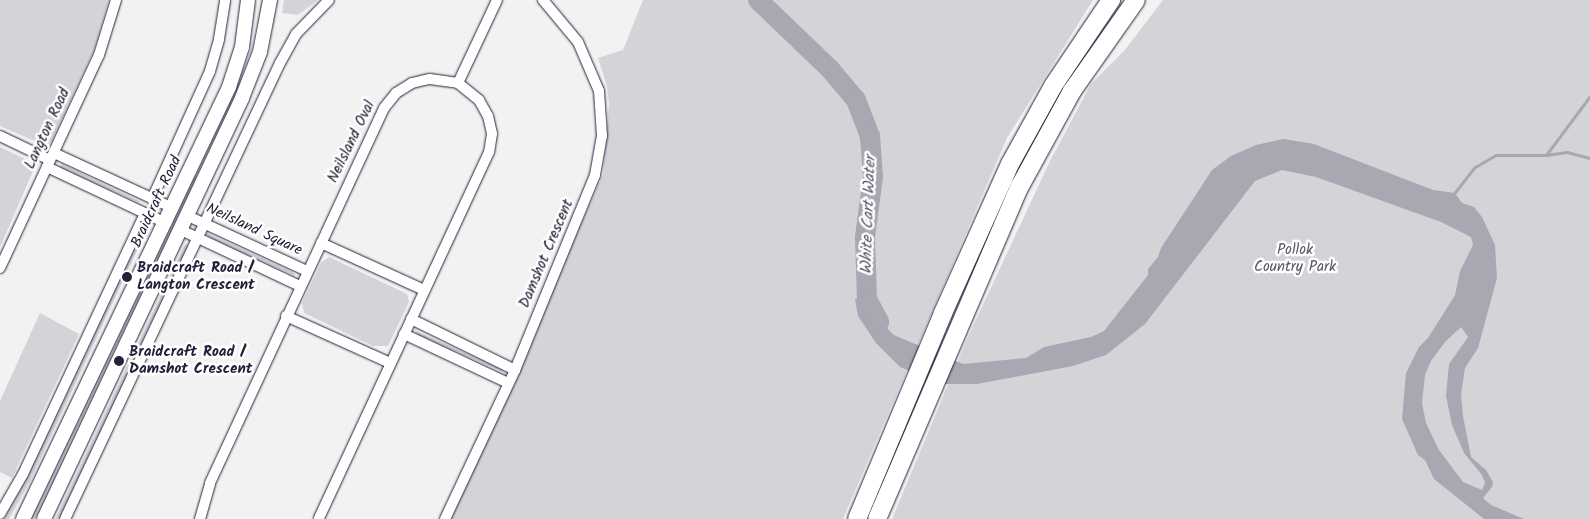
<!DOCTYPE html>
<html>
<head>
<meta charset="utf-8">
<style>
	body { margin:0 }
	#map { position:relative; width:1590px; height:519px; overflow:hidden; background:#f2f2f3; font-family:Kalam,sans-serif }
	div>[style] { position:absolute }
	.green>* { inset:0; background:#d3d3d8 }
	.water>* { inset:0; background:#a8a8b2 }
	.stream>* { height:3px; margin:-1.5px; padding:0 1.5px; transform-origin:1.5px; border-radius:1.5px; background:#a8a8b2 }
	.river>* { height:20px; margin:-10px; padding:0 10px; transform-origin:10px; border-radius:10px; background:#a8a8b2 }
	.roads { filter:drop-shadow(0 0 1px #22223b) drop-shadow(0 0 1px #22223b) }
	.street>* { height:10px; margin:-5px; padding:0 5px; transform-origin:5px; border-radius:5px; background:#fff }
	.secondary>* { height:14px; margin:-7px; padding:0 7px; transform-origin:7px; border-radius:7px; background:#fff }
	.highway>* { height:18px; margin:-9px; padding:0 9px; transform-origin:9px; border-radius:9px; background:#fff }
	.dots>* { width:14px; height:14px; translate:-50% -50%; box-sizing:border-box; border:2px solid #fff; border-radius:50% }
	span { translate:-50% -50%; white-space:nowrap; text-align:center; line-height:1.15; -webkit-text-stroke:5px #fff; paint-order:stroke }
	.street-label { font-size:15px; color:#22223b }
	.park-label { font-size:15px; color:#57576a }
	.poi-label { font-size:15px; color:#22223b; font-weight:700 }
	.left { translate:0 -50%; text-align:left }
	.water-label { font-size:16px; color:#58586b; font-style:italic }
</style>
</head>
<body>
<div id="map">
	<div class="green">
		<i style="clip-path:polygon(0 0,109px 0,95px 48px,52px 141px,46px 146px,0 126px)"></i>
		<i style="clip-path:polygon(284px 0,318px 0,298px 15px,282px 13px)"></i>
		<i style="clip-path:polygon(643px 0,1093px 0,1007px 138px,843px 519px,451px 519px,603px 174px,609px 105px,607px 86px,598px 58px,623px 50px)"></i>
		<i style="clip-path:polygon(1163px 0,1590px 0,1590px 519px,892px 519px,967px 339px,1050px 161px,1091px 84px,1124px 51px)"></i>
		<i style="clip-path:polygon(0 147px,33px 163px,34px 169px,0 247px)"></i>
		<i style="clip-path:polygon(62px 164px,139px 201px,140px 203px,60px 168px)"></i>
		<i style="clip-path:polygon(193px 175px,197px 178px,157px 263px,154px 263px)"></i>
		<i style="clip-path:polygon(144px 225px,148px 227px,30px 482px,9px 519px,4px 519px)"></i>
		<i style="clip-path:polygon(207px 233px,293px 272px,295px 276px,208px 238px)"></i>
		<i style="clip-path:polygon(185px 244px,189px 246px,72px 497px,60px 519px,55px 519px)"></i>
		<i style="clip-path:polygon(329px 257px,407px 294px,409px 302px,388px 346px,373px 346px,304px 313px,302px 303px,321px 263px)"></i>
		<i style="clip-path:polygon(150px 273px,151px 278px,45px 502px,35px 519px,29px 519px,118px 332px,146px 274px)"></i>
		<i style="clip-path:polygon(40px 313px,79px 334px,12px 478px,0 472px,0 401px)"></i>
		<i style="clip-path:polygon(416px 331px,502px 369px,503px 372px,417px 335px)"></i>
	</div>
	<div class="water">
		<i style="clip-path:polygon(evenodd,1283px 139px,1314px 144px,1433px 190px,1455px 193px,1462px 203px,1474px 207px,1482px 217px,1495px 245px,1497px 278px,1478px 348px,1465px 368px,1461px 395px,1463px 416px,1471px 457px,1486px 470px,1493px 482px,1492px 487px,1483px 498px,1491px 505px,1524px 519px,1484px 519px,1434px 479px,1425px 460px,1418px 455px,1402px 419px,1406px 373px,1419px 347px,1428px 338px,1455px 295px,1460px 271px,1473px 245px,1471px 237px,1441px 222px,1316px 177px,1282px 170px,1255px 181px,1145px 324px,1106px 355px,1073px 366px,977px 384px,941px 384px,900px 367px,876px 343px,858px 316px,855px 299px,874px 295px,886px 327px,894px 335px,963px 364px,1026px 358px,1044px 347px,1091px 337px,1104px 331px,1148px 275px,1148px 269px,1158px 257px,1161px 248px,1212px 170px,1231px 156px,1256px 145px,1283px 139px,1461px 327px,1468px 337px,1449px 364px,1446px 396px,1452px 425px,1464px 453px,1482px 475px,1485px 483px,1482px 490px,1463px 482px,1439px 450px,1426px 423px,1422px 403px,1425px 375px,1431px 361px,1445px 342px,1461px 327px)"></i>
	</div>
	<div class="stream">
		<i style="left:1546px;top:155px;width:74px;rotate:-53.3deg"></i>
		<i style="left:1452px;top:196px;width:37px;rotate:-52deg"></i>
		<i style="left:1475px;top:167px;width:24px;rotate:-30deg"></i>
		<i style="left:1496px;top:155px;width:50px"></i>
		<i style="left:1546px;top:155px;width:21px;rotate:-8deg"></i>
		<i style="left:1567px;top:152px;width:24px;rotate:15deg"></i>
	</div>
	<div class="river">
		<i style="left:758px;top:0;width:100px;rotate:43.8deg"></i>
		<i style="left:830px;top:69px;width:40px;rotate:50deg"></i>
		<i style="left:856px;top:100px;width:39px;rotate:69deg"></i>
		<i style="left:870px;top:136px;width:41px;rotate:85.8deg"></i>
		<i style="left:873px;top:177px;width:61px;rotate:97.6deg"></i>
		<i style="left:865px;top:237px;width:62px;rotate:88.2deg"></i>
		<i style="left:867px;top:299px;width:26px;rotate:62deg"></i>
	</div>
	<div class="roads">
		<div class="street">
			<i style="left:458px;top:83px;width:92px;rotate:-64.8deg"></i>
			<i style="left:0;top:136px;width:55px;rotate:25.6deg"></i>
			<i style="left:54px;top:153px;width:131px;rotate:24.8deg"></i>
			<i style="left:47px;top:167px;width:132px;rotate:25.2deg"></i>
			<i style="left:152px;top:199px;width:141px;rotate:-65.6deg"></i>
			<i style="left:210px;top:71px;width:33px;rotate:-74deg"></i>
			<i style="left:219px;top:39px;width:39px;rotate:-81deg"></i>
			<i style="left:188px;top:216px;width:131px;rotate:24.8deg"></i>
			<i style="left:181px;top:230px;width:132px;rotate:25.2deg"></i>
			<i style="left:321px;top:243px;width:113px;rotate:24.5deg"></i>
			<i style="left:0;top:268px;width:235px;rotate:-65.1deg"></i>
			<i style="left:99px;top:55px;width:58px;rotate:-72.8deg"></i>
			<i style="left:286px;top:316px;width:114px;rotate:24.3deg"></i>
			<i style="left:411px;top:319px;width:116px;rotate:26.1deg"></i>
			<i style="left:404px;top:334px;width:115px;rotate:25.2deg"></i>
			<i style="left:0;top:514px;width:46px;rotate:-60.1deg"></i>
			<i style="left:23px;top:474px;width:288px;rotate:-64.9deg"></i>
			<i style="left:65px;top:519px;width:504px;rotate:-64.76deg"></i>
			<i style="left:280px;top:63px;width:33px;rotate:-61deg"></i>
			<i style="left:296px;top:34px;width:47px;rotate:-45.9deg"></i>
			<i style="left:200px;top:519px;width:37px;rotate:-74deg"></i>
			<i style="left:210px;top:483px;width:413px;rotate:-65.1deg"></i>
			<i style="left:384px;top:108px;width:19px;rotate:-51deg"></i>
			<i style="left:396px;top:93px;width:19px;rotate:-32deg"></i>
			<i style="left:412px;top:83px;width:18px;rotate:-13deg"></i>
			<i style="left:430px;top:79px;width:28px;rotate:8deg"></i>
			<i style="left:458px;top:83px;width:27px;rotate:39deg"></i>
			<i style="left:479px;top:100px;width:18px;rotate:61deg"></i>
			<i style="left:488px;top:116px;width:18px;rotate:77deg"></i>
			<i style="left:492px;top:134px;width:18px;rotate:99deg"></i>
			<i style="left:489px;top:152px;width:404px;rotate:114.9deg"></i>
			<i style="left:445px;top:519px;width:165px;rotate:-64.8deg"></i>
			<i style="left:515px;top:370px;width:211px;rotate:-67.7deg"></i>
			<i style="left:595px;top:175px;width:40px;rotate:-80deg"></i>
			<i style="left:602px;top:136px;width:45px;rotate:-93.8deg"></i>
			<i style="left:599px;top:91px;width:53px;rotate:-113.2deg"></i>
			<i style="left:578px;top:42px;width:55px;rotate:-129.8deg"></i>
		</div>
		<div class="secondary">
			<i style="left:23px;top:519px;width:479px;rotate:-64.5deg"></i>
			<i style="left:229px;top:87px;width:42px;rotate:-72deg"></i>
			<i style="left:242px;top:47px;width:47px;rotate:-82.7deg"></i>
			<i style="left:44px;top:519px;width:465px;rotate:-64.8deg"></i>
			<i style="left:242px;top:98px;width:49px;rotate:-68.6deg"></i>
			<i style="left:260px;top:52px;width:53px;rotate:-79.1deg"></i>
		</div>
		<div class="highway">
			<i style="left:857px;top:519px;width:223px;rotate:-67.3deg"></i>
			<i style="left:943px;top:313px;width:163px;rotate:-65.8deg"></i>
			<i style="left:1010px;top:164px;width:89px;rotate:-61.1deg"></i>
			<i style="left:1053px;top:86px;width:104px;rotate:-56deg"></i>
			<i style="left:877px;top:519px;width:362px;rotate:-66.8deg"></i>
			<i style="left:1020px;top:186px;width:108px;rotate:-61.3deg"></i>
			<i style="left:1072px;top:91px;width:111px;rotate:-54.9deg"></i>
		</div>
	</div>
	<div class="dots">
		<i style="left:127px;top:277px;background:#22223b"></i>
		<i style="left:119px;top:361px;background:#22223b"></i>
	</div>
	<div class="street-label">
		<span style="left:48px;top:129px;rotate:-65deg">Langton Road</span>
		<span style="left:352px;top:142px;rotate:-64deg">Neilsland Oval</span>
		<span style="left:157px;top:202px;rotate:-65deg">Braidcraft Road</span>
		<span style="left:254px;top:230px;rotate:25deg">Neilsland Square</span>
		<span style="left:547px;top:254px;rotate:-67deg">Damshot Crescent</span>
	</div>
	<div class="park-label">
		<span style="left:1295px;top:259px">Pollok<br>Country Park</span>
	</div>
	<div class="poi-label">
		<span class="left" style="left:137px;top:277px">Braidcraft Road /<br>Langton Crescent</span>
		<span class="left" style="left:129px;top:361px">Braidcraft Road /<br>Damshot Crescent</span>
	</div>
	<div class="water-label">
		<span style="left:869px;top:215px;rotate:-88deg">White Cart Water</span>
	</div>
</div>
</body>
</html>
